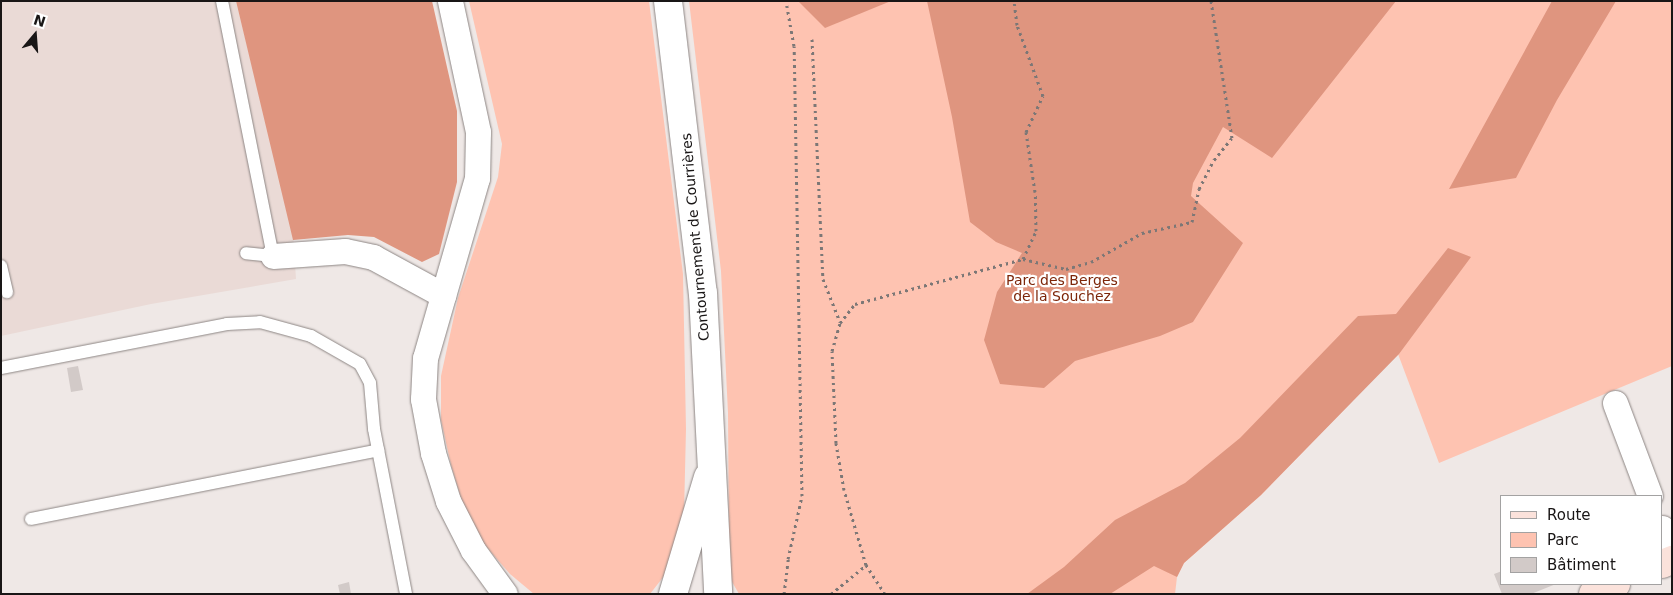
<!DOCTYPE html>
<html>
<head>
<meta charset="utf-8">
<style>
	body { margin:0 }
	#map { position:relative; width:1673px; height:595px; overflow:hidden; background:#efe8e6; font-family:"DejaVu Sans",sans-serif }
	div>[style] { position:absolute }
	.built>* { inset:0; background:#eadad6 }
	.green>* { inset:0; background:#fec3b1 }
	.forest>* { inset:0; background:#df957f }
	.building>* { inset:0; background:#d2cac8 }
	.path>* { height:3px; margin-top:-1.5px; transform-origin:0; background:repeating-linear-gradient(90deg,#7c7776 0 2.5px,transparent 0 6.5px) }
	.roads { filter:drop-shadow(0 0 1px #8d8684) drop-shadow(0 0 1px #8d8684) }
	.service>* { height:12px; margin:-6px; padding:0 6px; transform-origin:6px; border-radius:6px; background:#fff }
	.minor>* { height:25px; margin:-12.5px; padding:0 12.5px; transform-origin:12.5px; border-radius:12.5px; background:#fff }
	.tertiary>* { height:28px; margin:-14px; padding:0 14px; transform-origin:14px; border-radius:14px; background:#fff }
	.secondary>* { height:28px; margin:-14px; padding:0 14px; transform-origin:14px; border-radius:14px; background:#fbe2db }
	span { translate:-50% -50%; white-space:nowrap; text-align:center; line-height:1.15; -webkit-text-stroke:4.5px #fff; paint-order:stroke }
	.street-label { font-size:14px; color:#191616 }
	.park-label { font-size:14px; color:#7d2609 }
	.frame { position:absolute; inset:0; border:2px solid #191616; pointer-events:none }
	.legend { position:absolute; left:1500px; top:495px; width:162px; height:90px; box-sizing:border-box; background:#fff; border:1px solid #a3a2a2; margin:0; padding:6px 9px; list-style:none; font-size:15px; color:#191616 }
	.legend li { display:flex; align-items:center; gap:10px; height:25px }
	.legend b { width:25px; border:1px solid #a3a2a2 }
	.north { position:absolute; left:10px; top:10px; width:50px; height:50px; -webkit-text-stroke:4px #fff; paint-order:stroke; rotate:18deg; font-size:14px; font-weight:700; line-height:20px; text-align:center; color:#191616 }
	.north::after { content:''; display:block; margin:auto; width:18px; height:22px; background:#191616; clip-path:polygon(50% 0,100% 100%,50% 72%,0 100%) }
</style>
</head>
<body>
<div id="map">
	<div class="built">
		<i style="clip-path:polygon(1px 1px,236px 1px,293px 231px,296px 279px,151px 304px,1px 336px)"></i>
	</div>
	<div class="green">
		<i style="clip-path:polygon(469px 1px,649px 1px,683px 274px,686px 429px,684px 514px,671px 567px,650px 594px,534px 594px,510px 574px,482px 542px,463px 505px,451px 465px,441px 420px,441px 376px,458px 298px,498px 177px,502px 144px)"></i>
		<i style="clip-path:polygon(689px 1px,1672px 1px,1672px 366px,1439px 463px,1398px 354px,1261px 495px,1184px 563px,1177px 577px,1175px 594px,739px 594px,731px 580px,729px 548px,728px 413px,721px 271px)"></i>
	</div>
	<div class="forest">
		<i style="clip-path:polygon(236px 1px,432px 1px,457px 111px,457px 182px,439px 254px,422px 262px,374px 237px,348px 235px,293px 240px)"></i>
		<i style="clip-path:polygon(798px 1px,891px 1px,825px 28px)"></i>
		<i style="clip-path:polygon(927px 1px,1396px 1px,1272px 158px,1223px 127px,1193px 183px,1191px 196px,1243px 243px,1193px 322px,1160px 336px,1075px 361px,1044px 388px,1000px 384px,984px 340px,997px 292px,1022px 253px,996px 242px,970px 222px,952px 117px)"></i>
		<i style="clip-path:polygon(1552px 1px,1616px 1px,1557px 100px,1516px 178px,1449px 189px)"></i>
		<i style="clip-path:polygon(1448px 248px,1471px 257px,1399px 354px,1261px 495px,1184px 563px,1177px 577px,1154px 566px,1110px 594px,1027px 594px,1064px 567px,1115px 520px,1185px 483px,1240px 438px,1358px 316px,1396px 314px)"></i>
	</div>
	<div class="building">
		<i style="clip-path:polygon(78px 366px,83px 390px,71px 392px,67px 368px)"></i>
		<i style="clip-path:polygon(1502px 571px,1502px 584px,1556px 584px,1531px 594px,1502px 594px,1494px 574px)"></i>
		<i style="clip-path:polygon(349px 582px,351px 594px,340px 594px,338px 585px)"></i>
	</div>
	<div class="path">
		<i style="left:812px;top:39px;width:240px;rotate:87.4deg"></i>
		<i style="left:823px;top:279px;width:46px;rotate:68.4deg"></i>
		<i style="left:1023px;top:259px;width:44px;rotate:13.1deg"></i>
		<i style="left:1066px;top:269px;width:26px;rotate:-16deg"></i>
		<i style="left:1091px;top:262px;width:59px;rotate:-29.6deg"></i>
		<i style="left:1142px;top:233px;width:51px;rotate:-12.4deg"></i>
		<i style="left:1192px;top:222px;width:34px;rotate:-78deg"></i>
		<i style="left:1199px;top:189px;width:33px;rotate:-63deg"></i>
		<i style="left:1214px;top:160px;width:28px;rotate:-51deg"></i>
		<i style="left:1232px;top:138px;width:139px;rotate:-98.7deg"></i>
		<i style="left:784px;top:594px;width:35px;rotate:-83deg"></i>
		<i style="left:788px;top:559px;width:65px;rotate:-77.5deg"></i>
		<i style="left:802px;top:496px;width:450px;rotate:-91deg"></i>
		<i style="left:794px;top:46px;width:46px;rotate:-100.1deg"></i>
		<i style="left:831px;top:594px;width:45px;rotate:-39.6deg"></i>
		<i style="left:885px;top:594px;width:35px;rotate:-123deg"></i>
		<i style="left:866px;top:565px;width:78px;rotate:-106.3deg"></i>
		<i style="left:844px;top:490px;width:48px;rotate:-99.7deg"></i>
		<i style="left:836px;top:443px;width:92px;rotate:-92.5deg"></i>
		<i style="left:832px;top:351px;width:29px;rotate:-74deg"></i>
		<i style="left:840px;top:323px;width:24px;rotate:-52deg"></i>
		<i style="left:855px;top:304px;width:174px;rotate:-15deg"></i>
		<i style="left:1023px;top:259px;width:31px;rotate:-65deg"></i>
		<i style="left:1036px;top:231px;width:39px;rotate:-91deg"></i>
		<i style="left:1035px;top:192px;width:61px;rotate:-98.5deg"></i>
		<i style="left:1026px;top:132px;width:40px;rotate:-65deg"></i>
		<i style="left:1043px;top:96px;width:76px;rotate:-110.1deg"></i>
		<i style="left:1017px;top:25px;width:24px;rotate:-97deg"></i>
	</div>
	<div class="roads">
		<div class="service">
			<i style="left:222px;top:1px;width:260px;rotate:78.7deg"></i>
			<i style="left:273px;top:256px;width:27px;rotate:-174deg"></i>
			<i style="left:1px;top:266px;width:27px;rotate:77deg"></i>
			<i style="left:1px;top:368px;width:230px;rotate:-11deg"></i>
			<i style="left:227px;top:324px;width:33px;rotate:-3deg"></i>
			<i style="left:260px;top:322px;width:53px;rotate:15.4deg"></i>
			<i style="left:311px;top:336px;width:56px;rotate:29.7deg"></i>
			<i style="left:360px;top:364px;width:21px;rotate:62deg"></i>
			<i style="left:370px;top:383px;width:46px;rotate:85deg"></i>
			<i style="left:374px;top:429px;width:168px;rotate:79deg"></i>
			<i style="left:31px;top:519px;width:354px;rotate:-11.2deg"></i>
		</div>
		<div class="minor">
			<i style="left:450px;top:1px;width:134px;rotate:77.9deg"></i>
			<i style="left:478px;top:132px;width:46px;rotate:91.2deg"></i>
			<i style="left:477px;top:178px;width:187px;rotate:106.1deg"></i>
			<i style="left:425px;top:358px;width:41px;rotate:92.8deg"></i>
			<i style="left:423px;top:399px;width:55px;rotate:79.5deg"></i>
			<i style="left:433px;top:453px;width:50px;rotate:72.6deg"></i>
			<i style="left:448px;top:501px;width:55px;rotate:63deg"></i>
			<i style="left:473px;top:550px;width:54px;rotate:54deg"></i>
			<i style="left:273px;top:256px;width:72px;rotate:-4deg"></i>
			<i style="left:345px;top:251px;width:29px;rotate:12deg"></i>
			<i style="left:373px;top:257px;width:80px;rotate:28.5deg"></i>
			<i style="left:1615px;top:403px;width:99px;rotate:69.4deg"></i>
			<i style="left:1662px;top:528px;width:28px;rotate:69deg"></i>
		</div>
		<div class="tertiary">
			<i style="left:668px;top:1px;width:294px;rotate:83.2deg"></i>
			<i style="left:703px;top:293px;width:301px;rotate:87.1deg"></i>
			<i style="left:673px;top:594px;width:122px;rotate:-73.3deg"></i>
		</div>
		<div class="secondary">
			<i style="left:1662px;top:564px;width:11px;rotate:-22deg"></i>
			<i style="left:1593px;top:594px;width:25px;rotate:-23deg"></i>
		</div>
	</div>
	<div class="street-label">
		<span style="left:695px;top:237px;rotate:-95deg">Contournement de Courrières</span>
	</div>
	<div class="park-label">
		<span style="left:1062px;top:288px">Parc des Berges<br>de la Souchez</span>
	</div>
	<div class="frame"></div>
	<ul class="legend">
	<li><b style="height:6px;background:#fbe2db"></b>Route</li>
	<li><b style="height:14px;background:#fec3b1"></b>Parc</li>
	<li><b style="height:14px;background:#d2cac8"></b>Bâtiment</li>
	</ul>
	<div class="north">N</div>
</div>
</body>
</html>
